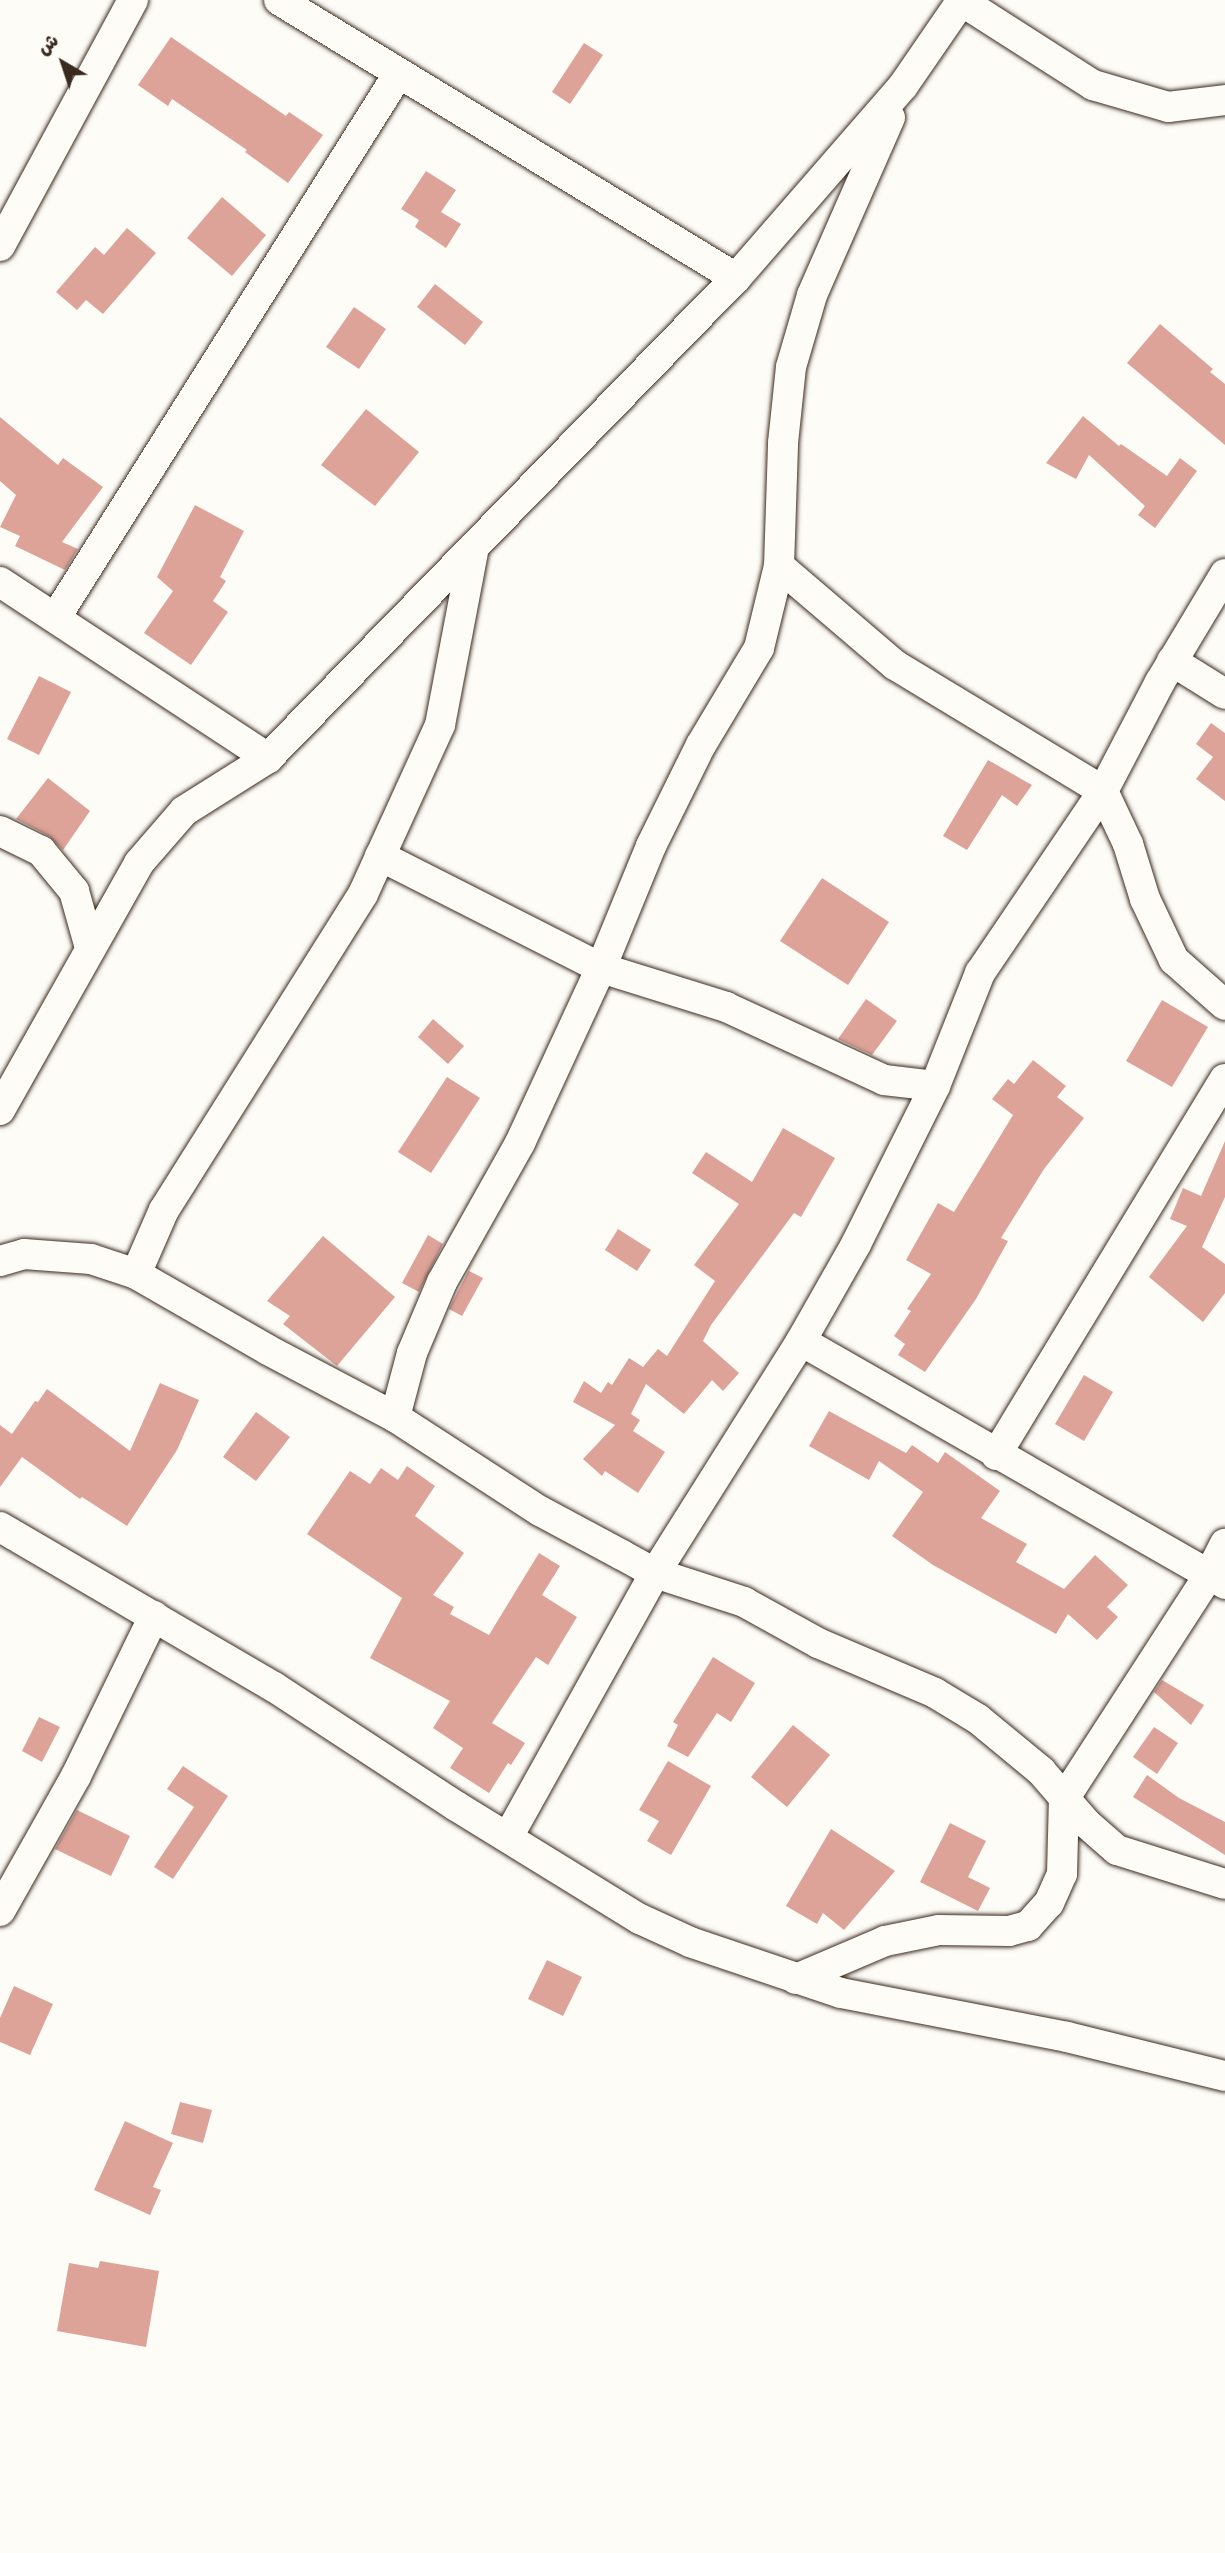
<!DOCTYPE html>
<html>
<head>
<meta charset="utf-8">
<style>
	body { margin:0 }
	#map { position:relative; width:1225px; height:2553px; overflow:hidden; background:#fdfcf7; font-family:"Gochi Hand","Playpen Sans Arabic",sans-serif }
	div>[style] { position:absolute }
	.building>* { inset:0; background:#dda399 }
	.roads { filter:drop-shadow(0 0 2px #3b2a1e) drop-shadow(0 0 2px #3b2a1e) }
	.minor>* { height:30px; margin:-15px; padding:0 15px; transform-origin:15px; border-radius:15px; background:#fdfcf7 }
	span { translate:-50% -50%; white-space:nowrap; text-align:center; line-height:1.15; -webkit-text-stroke:7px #fdfcf7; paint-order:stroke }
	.north { position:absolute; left:28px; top:28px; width:70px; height:70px; -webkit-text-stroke:5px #fdfcf7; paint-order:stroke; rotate:321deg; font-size:19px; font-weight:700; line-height:28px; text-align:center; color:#3b2a1e }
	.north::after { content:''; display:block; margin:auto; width:24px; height:32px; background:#3b2a1e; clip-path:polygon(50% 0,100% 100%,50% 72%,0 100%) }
</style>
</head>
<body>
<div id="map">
	<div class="building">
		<i style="clip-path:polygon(171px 37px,286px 116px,289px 112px,323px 135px,288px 183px,245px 152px,247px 150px,172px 99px,168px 106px,138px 85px)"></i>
		<i style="clip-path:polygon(584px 43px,603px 55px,570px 104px,552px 92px)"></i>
		<i style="clip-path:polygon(426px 171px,456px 190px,441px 212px,461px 224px,446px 248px,415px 227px,419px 220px,401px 209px)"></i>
		<i style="clip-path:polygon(222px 197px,266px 235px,232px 276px,187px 238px)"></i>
		<i style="clip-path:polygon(127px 228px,156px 253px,103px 314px,86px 300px,77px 310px,56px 292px,95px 247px,104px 255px)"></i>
		<i style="clip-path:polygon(435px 284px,483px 322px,465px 345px,417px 307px)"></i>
		<i style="clip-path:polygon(354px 307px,386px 329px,359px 369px,326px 347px)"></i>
		<i style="clip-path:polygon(1160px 324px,1213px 369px,1210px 372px,1225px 384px,1225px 445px,1127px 363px)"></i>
		<i style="clip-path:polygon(366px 409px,419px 452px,375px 506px,321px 465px)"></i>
		<i style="clip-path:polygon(1083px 416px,1119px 446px,1121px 444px,1167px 476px,1180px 458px,1197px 471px,1155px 528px,1138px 515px,1145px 506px,1089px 455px,1076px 479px,1046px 463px)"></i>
		<i style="clip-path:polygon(0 417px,58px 465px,63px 458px,103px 487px,62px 542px,78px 549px,65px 570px,15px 546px,20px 536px,0 527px,16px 495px,0 481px)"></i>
		<i style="clip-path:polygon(195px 505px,244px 531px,220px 577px,226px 581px,213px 601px,228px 612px,191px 665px,144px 633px,173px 591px,157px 577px)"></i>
		<i style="clip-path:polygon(39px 676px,71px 692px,39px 755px,7px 739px)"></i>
		<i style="clip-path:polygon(1211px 723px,1225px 733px,1225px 801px,1196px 779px,1213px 757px,1196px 744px)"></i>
		<i style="clip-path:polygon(988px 760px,1032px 785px,1017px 806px,1002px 795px,967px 850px,943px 836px)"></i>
		<i style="clip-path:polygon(48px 778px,90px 811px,63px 850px,49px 836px,16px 819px)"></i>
		<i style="clip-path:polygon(822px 878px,889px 922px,848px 985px,780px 941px)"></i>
		<i style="clip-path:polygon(866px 999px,897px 1021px,872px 1055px,838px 1039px)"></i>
		<i style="clip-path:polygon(1162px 1000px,1208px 1027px,1172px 1087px,1126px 1061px)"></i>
		<i style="clip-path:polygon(433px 1019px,464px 1046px,448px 1064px,418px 1037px)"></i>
		<i style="clip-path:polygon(1033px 1060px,1066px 1086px,1057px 1097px,1084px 1118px,1044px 1169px,1001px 1238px,1008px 1241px,976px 1299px,925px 1372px,898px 1355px,905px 1344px,894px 1336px,911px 1311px,907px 1309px,931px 1274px,906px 1260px,938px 1203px,954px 1212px,1013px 1115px,992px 1099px,1008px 1079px,1014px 1084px)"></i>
		<i style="clip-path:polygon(447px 1077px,480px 1098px,431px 1173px,398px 1152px)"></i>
		<i style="clip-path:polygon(783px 1128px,835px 1158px,801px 1217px,794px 1213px,711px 1325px,703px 1341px,739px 1373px,723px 1391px,712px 1380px,684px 1414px,646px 1384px,631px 1414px,640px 1420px,633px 1431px,665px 1452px,638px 1493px,605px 1471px,602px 1476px,583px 1459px,615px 1425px,573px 1402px,584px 1381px,601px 1393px,608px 1382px,612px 1385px,629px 1358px,643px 1367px,658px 1349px,667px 1356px,715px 1281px,694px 1265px,739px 1204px,692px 1173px,706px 1152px,752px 1182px)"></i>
		<i style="clip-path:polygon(1225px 1141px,1225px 1197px,1202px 1247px,1225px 1264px,1225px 1293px,1203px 1322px,1149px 1277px,1187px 1226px,1170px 1219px,1183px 1188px,1201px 1196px)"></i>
		<i style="clip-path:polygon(618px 1229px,651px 1250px,637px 1271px,605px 1250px)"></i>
		<i style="clip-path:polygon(428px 1235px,443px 1244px,419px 1292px,402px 1283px)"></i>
		<i style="clip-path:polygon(323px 1236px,395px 1297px,337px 1366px,283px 1324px,290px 1316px,267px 1301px)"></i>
		<i style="clip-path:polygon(474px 1260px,469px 1271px,483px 1278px,462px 1316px,449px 1309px)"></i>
		<i style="clip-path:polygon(1084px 1375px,1113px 1392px,1084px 1441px,1055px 1424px)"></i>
		<i style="clip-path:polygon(160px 1383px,199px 1400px,177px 1450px,127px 1526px,82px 1497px,80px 1499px,22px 1457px,0 1487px,0 1425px,12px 1434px,35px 1401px,38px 1402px,47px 1389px,130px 1451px)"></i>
		<i style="clip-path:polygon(829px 1411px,906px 1453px,912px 1445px,938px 1463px,945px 1452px,1000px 1491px,981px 1518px,1027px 1544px,1016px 1562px,1064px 1589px,1095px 1555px,1128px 1585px,1107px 1607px,1118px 1617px,1097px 1640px,1068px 1614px,1056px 1634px,933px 1565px,892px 1536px,923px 1492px,879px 1461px,869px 1480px,809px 1446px)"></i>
		<i style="clip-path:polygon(256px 1412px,290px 1437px,256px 1481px,223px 1457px)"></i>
		<i style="clip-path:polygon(407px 1466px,435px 1486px,415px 1516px,464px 1553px,433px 1595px,454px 1607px,450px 1614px,489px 1635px,539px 1553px,560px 1566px,542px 1595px,577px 1617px,548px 1665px,536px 1657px,492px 1723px,525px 1743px,511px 1765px,508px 1763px,489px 1793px,450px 1768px,463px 1748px,433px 1728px,450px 1701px,370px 1658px,402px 1598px,307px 1534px,350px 1471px,370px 1484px,381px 1468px,398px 1480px)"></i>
		<i style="clip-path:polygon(713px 1657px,755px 1683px,731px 1722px,717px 1713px,688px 1757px,667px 1746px,678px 1725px,673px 1722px)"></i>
		<i style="clip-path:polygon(1162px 1680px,1204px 1705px,1191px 1725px,1154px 1692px)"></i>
		<i style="clip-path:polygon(39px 1717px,60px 1727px,42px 1762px,22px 1751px)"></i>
		<i style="clip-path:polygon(793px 1725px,830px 1755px,787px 1807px,751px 1777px)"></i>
		<i style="clip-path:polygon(1154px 1727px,1178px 1743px,1157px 1774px,1133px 1757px)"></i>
		<i style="clip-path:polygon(668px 1761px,711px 1786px,671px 1855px,647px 1841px,659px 1821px,639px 1810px)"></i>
		<i style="clip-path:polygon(183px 1766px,228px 1796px,173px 1879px,154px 1867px,194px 1807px,167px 1789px)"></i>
		<i style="clip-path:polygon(1147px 1775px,1179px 1798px,1225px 1822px,1225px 1855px,1133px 1797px)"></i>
		<i style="clip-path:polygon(77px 1810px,130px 1836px,111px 1876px,55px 1849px)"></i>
		<i style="clip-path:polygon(950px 1823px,986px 1841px,968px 1877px,990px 1888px,978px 1911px,920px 1882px)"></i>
		<i style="clip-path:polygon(831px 1829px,895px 1871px,844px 1930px,823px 1913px,817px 1924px,786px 1906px)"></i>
		<i style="clip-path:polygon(547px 1960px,582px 1977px,563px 2016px,528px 1999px)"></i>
		<i style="clip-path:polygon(14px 1986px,53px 2004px,30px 2055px,0 2042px,0 2018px)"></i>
		<i style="clip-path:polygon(180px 2102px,212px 2110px,203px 2143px,171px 2134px)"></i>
		<i style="clip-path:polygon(125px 2121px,173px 2143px,153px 2187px,161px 2190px,150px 2215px,94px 2190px)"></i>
		<i style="clip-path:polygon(100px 2261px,159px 2271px,146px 2347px,57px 2331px,69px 2263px,98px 2268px)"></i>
	</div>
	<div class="roads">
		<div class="minor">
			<i style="left:279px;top:0;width:535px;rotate:31.31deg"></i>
			<i style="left:960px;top:0;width:158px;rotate:32.6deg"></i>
			<i style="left:1093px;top:85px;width:78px;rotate:16.3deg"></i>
			<i style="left:1168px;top:107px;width:57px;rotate:-7deg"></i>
			<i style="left:0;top:246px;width:280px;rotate:-61.6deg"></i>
			<i style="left:779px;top:566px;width:153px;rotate:40.5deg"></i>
			<i style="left:895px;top:665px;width:243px;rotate:31.2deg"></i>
			<i style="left:1103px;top:791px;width:59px;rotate:64.7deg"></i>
			<i style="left:1128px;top:844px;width:58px;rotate:72.8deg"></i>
			<i style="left:1145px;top:899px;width:68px;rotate:64.6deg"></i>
			<i style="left:1174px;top:960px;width:68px;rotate:41.4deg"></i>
			<i style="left:0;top:582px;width:321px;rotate:33.3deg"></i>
			<i style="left:56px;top:617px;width:643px;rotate:-57.77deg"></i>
			<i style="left:1172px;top:661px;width:62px;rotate:31.9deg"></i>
			<i style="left:0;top:831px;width:46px;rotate:26deg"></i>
			<i style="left:41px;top:851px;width:52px;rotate:50.5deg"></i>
			<i style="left:74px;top:891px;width:59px;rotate:74.3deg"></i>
			<i style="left:380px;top:856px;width:248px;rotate:26.9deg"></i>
			<i style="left:601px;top:968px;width:131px;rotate:17.3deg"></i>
			<i style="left:726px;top:1007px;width:174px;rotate:24.8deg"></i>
			<i style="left:884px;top:1080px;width:51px;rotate:6.7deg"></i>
			<i style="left:0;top:1110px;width:283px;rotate:-60.6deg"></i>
			<i style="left:139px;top:863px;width:69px;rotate:-49.1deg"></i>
			<i style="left:184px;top:811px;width:99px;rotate:-32.2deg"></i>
			<i style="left:268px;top:758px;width:670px;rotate:-45.73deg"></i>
			<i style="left:736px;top:278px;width:254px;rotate:-49deg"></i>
			<i style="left:903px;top:86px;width:104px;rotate:-55.5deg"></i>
			<i style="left:0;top:1261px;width:25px;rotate:-16deg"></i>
			<i style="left:24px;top:1254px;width:67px;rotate:4.3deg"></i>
			<i style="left:91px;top:1259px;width:47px;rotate:18.4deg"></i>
			<i style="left:136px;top:1274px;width:152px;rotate:29.9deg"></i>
			<i style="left:268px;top:1350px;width:144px;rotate:27.8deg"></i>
			<i style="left:395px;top:1417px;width:173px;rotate:33deg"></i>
			<i style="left:540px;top:1511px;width:93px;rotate:28.2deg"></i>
			<i style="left:622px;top:1555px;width:38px;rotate:29deg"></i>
			<i style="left:655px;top:1573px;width:94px;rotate:18deg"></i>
			<i style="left:744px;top:1602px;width:85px;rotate:29deg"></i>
			<i style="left:818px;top:1643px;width:127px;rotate:23.1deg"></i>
			<i style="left:935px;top:1693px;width:50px;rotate:31.2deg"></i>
			<i style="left:978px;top:1719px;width:82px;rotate:39.5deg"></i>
			<i style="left:1041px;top:1771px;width:69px;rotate:49.1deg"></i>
			<i style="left:1086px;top:1823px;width:41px;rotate:41.1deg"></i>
			<i style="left:1117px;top:1850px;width:113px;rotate:17.5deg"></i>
			<i style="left:136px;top:1274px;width:70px;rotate:-66.4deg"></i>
			<i style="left:164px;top:1210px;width:373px;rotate:-57.8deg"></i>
			<i style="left:363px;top:894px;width:186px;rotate:-65.5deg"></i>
			<i style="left:440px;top:725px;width:181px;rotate:-79.2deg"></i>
			<i style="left:801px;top:1341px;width:489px;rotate:29.8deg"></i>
			<i style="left:395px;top:1417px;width:66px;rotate:-75.1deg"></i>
			<i style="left:412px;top:1353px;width:77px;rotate:-67.1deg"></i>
			<i style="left:442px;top:1282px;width:159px;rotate:-60.7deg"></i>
			<i style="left:520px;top:1143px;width:193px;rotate:-65.2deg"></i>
			<i style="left:601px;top:968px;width:132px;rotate:-67.7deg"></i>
			<i style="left:651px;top:846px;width:113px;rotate:-63.7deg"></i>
			<i style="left:701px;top:745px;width:113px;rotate:-59.1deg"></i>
			<i style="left:759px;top:648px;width:84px;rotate:-76.3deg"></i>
			<i style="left:779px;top:566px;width:123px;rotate:-88.1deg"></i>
			<i style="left:783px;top:443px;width:76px;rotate:-84deg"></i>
			<i style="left:791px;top:367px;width:75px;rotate:-73.7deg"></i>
			<i style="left:812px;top:295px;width:194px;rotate:-66.3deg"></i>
			<i style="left:996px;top:1455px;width:440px;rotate:-58.7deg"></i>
			<i style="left:0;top:1527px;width:317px;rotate:30.3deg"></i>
			<i style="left:274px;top:1687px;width:217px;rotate:33.2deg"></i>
			<i style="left:456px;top:1806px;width:216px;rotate:31.6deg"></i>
			<i style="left:640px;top:1919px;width:55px;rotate:24.7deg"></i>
			<i style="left:690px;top:1942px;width:159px;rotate:18.7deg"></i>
			<i style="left:841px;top:1993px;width:230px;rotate:11deg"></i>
			<i style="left:1067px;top:2037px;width:163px;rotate:13.9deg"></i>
			<i style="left:508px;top:1837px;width:302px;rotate:-60.9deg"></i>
			<i style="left:655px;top:1573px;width:274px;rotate:-57.8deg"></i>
			<i style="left:801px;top:1341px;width:112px;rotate:-60.4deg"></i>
			<i style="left:856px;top:1244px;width:177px;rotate:-63.4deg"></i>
			<i style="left:935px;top:1086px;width:122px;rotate:-68.3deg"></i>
			<i style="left:980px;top:973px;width:220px;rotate:-55.9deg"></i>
			<i style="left:1103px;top:791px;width:123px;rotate:-62.4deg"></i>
			<i style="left:1160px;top:682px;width:126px;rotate:-59deg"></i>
			<i style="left:0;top:1911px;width:155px;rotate:-60.6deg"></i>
			<i style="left:76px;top:1776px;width:178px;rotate:-64deg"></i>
			<i style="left:796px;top:1979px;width:97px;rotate:-23.1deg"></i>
			<i style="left:885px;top:1941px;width:55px;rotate:-11.5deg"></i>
			<i style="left:939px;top:1930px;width:70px;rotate:0.8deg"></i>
			<i style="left:1009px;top:1931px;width:20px;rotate:-15deg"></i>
			<i style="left:1028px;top:1926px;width:31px;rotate:-48deg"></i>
			<i style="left:1049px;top:1903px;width:32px;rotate:-66deg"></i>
			<i style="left:1062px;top:1874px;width:75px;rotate:-88.5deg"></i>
			<i style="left:1064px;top:1799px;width:267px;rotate:-57.1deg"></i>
			<i style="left:1209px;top:1575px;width:35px;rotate:-63deg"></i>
		</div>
	</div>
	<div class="north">ش</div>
</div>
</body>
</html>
